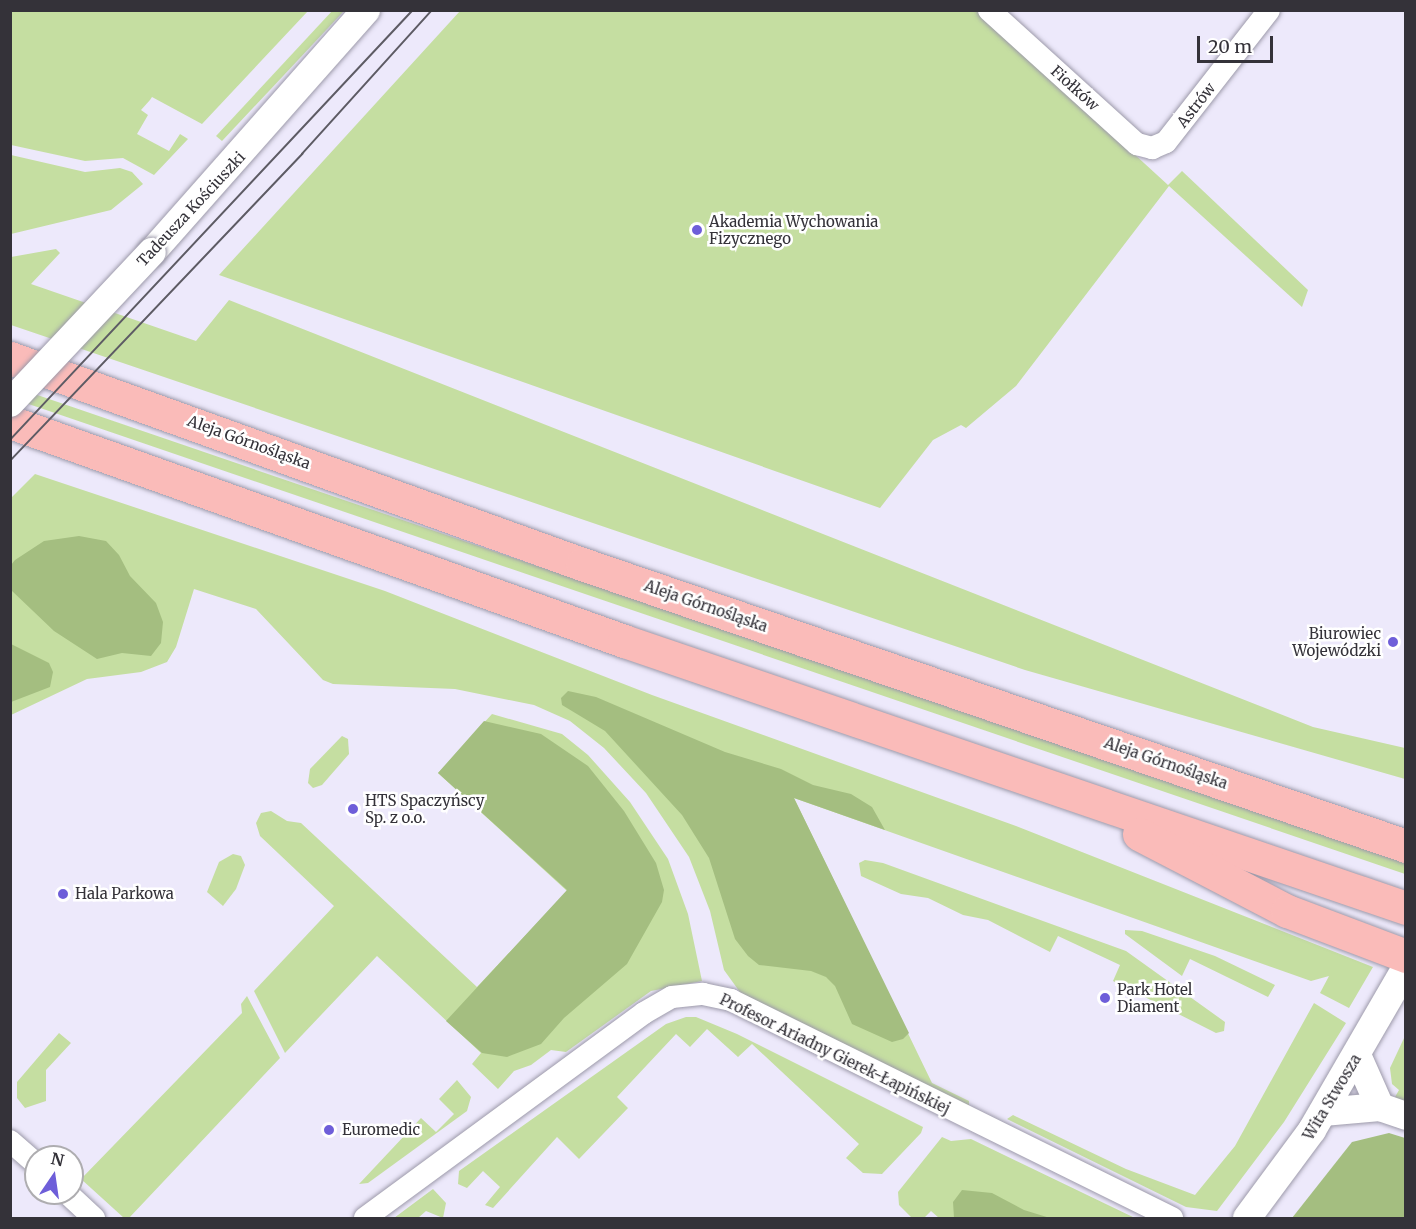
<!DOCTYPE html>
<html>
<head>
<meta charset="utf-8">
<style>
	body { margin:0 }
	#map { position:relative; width:1416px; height:1229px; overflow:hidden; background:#ede9fb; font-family:Merriweather,serif }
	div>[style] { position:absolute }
	.green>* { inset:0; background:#c5dea1 }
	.forest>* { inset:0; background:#a4be80 }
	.roads { filter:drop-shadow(0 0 2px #9d9aaa) drop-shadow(0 0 2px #9d9aaa) }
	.minor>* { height:22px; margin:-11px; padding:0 11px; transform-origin:11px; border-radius:11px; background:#fff }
	.tertiary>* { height:28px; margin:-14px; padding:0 14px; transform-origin:14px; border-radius:14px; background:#fff }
	.motorway>* { height:33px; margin:-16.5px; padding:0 16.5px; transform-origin:16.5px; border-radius:16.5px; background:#fabbb9 }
	.tram>* { height:1.5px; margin:-0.75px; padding:0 0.75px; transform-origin:0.75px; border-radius:0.75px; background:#5d5b64 }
	.bridges { filter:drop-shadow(0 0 2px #9d9aaa) drop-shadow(0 0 2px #9d9aaa) }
	.tertiary-bridge>* { height:28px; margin:-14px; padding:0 14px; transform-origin:14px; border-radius:14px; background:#fff }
	.dots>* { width:16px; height:16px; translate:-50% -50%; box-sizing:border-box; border:3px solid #fff; border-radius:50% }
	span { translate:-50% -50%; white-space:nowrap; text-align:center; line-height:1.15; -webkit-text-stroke:5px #fff; paint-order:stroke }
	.street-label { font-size:15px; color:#343239 }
	.poi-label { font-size:15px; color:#343239 }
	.left { translate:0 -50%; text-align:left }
	.right { translate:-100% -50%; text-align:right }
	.frame { position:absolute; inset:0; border:12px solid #343239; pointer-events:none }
	.north { position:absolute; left:24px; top:1145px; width:60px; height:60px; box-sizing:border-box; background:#fff; border:2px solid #aeadb0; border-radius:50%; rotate:13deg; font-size:16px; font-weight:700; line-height:24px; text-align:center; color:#343239 }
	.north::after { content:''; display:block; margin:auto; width:21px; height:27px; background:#6e5ed9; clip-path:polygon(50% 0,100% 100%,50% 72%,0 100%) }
	.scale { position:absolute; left:1197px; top:36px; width:76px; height:27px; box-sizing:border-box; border:3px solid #343239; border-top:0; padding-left:8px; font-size:18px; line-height:21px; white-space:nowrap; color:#343239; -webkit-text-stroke:4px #fff; paint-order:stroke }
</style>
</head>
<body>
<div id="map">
	<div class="green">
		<i style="clip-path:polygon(11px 10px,308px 10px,308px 11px,202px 124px,152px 97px,150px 100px,141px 110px,148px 115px,137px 134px,169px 151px,180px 134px,188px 139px,154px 175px,123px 158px,85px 161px,11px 145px)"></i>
		<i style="clip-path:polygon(333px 10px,344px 11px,222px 141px,216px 136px)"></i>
		<i style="clip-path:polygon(977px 10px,1168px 185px,1182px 171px,1308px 290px,1302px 307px,1169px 186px,1016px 386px,966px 428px,961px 425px,933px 440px,880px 508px,219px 275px,460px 11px)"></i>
		<i style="clip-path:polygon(11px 155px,85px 172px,120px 168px,132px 172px,143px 184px,111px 210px,11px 234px)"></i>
		<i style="clip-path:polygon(56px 249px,60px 253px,31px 284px,196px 341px,229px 300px,1313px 727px,1405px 748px,1405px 779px,1025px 670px,11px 325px,11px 257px)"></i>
		<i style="clip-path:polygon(11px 386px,1405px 863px,1405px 874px,11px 398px)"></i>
		<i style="clip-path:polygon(35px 474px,385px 591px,652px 695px,1016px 826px,1373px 967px,1349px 1008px,1320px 993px,1329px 976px,1311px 981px,794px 798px,932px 1083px,969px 1101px,969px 1106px,742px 995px,724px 970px,710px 911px,689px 857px,646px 793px,604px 748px,570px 721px,534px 705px,455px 689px,333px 684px,323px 680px,256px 609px,194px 589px,176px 647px,167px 662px,141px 672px,87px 679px,11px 715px,11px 498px)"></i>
		<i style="clip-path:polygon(492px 714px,562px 734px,588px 755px,630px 802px,668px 859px,688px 914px,702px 981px,651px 991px,566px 1052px,551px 1050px,531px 1065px,514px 1071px,498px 1089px,472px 1064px,481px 1053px,377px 956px,285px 1053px,254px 991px,334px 906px,260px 836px,256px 823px,261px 813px,271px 811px,287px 821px,301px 823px,477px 987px,567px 891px,438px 773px)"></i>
		<i style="clip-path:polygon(342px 736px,348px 739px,349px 754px,322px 785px,313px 788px,308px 783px,310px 769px)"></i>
		<i style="clip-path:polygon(233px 854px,241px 856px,245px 865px,236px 889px,223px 906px,207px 892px,219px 862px)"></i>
		<i style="clip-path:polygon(865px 860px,883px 863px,1126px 951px,1225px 1022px,1224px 1031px,1216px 1033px,1113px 981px,1120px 965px,1058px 936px,1050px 952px,988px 920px,963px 915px,928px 898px,901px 894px,861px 876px,859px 863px)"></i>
		<i style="clip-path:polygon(1125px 930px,1142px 931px,1215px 956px,1275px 985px,1268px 997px,1190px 959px,1182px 976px,1125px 934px)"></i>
		<i style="clip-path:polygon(247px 996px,280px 1058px,129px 1218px,124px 1218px,81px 1179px,242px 1013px,241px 1004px)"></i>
		<i style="clip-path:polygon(1314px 1003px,1346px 1023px,1284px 1122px,1217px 1211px,1186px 1207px,1007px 1119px,1013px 1115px,1126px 1169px,1195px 1195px,1235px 1146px)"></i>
		<i style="clip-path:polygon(686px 1017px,696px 1017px,737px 1034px,923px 1127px,921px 1133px,882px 1174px,863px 1173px,846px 1158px,859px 1144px,752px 1044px,738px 1057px,707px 1029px,690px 1047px,676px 1034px,617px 1097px,628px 1108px,579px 1159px,557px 1137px,493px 1208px,485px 1205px,500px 1187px,483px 1171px,467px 1188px,458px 1184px,459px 1171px,666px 1024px)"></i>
		<i style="clip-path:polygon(59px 1033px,71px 1043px,46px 1070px,46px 1101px,25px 1108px,17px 1098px,17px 1082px)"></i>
		<i style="clip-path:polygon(1405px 1036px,1405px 1103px,1395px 1097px,1399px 1090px,1392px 1084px,1390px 1068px)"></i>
		<i style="clip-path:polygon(457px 1080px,471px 1097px,467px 1111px,368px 1183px,359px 1184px,421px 1118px,436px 1132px,454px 1114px,439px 1099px)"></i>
		<i style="clip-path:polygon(942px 1137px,951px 1141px,971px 1139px,1135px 1218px,939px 1218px,931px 1211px,924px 1218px,912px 1218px,899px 1205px,898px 1192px)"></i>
		<i style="clip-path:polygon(433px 1189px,446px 1203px,443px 1218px,426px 1211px,418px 1218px,394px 1218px)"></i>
	</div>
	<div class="forest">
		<i style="clip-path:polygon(79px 536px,106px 541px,119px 555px,130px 576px,156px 603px,163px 622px,161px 643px,151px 656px,122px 653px,97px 659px,54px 631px,11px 590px,11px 565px,15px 560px,44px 541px)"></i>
		<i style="clip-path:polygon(11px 644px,49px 663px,53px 672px,50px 687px,11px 702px)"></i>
		<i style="clip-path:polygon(568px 691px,596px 697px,725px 752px,781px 769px,813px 785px,851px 794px,872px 807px,885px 830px,794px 798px,909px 1033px,903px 1039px,892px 1042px,852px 1024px,835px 986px,826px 977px,811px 971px,759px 965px,748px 956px,735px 939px,709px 858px,682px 815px,605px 731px,562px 705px,561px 698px)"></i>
		<i style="clip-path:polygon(484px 721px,541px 734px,588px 766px,624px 811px,656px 863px,664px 890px,662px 902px,627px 964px,564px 1018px,541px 1044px,507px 1057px,482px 1053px,446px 1021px,567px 890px,438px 773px)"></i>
		<i style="clip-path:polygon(1389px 1133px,1405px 1138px,1405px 1218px,1292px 1218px,1352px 1142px)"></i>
		<i style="clip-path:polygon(962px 1190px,992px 1193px,1024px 1210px,1050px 1218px,954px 1218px,953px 1202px)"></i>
	</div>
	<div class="roads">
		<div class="minor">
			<i style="left:989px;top:10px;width:200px;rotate:42.2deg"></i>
			<i style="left:1137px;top:144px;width:16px;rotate:15deg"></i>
			<i style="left:1152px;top:148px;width:15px;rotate:-23deg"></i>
			<i style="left:1166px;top:142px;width:167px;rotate:-52deg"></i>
			<i style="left:10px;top:1141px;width:35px;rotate:41deg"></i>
			<i style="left:67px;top:1193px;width:37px;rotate:43deg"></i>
			<i style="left:365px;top:1218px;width:346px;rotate:-36.3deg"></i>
			<i style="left:644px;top:1013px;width:32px;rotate:-30deg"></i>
			<i style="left:672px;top:997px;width:31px;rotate:-6deg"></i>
			<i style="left:703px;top:994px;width:29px;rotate:12deg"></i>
			<i style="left:731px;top:1000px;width:492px;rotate:26.3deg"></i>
		</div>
		<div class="tertiary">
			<i style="left:152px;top:252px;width:323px;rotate:-48.5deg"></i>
			<i style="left:1357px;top:1055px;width:57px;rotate:66.1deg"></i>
			<i style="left:1323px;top:1112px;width:57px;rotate:-5deg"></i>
			<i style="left:1380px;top:1107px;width:28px;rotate:19deg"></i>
			<i style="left:1247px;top:1218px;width:109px;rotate:-53.5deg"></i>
			<i style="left:1312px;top:1130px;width:187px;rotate:-59.9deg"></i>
		</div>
		<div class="motorway">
			<i style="left:10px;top:358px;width:608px;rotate:19.81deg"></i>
			<i style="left:582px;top:564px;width:871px;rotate:18.89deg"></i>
			<i style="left:10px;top:422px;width:652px;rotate:19.63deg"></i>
			<i style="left:624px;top:641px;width:826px;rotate:18.85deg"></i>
			<i style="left:1139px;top:834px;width:167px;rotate:27.5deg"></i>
			<i style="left:1287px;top:911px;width:127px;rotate:20.7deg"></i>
		</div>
	</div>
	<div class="tram">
		<i style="left:10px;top:440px;width:589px;rotate:-46.86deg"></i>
		<i style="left:10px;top:461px;width:424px;rotate:-46.4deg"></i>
		<i style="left:302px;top:154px;width:194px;rotate:-47.9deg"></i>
	</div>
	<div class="bridges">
		<div class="tertiary-bridge">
			<i style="left:10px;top:403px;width:207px;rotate:-46.8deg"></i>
		</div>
	</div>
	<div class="dots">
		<i style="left:697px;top:230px;background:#6e5ed9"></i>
		<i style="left:1393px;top:642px;background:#6e5ed9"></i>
		<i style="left:353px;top:809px;background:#6e5ed9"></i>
		<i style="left:63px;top:894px;background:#6e5ed9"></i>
		<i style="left:1105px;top:998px;background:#6e5ed9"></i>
		<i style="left:329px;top:1130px;background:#6e5ed9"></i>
	</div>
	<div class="street-label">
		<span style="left:1075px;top:88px;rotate:42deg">Fiołków</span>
		<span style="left:1196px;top:105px;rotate:-52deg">Astrów</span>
		<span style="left:191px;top:209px;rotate:-47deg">Tadeusza Kościuszki</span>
		<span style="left:249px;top:442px;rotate:20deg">Aleja Górnośląska</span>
		<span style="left:706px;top:606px;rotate:19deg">Aleja Górnośląska</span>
		<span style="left:1166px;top:763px;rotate:19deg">Aleja Górnośląska</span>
		<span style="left:835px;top:1054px;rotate:26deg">Profesor Ariadny Gierek-Łapińskiej</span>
		<span style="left:1332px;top:1097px;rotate:-59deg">Wita Stwosza</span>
	</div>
	<div class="poi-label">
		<span class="left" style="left:709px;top:230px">Akademia Wychowania<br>Fizycznego</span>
		<span class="right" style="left:1381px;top:642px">Biurowiec<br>Wojewódzki</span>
		<span class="left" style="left:365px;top:809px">HTS Spaczyńscy<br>Sp. z o.o.</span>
		<span class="left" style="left:75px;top:894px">Hala Parkowa</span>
		<span class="left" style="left:1117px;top:998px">Park Hotel<br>Diament</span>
		<span class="left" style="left:342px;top:1130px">Euromedic</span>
	</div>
	<div class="frame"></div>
	<div class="north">N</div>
	<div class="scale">20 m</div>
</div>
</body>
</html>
